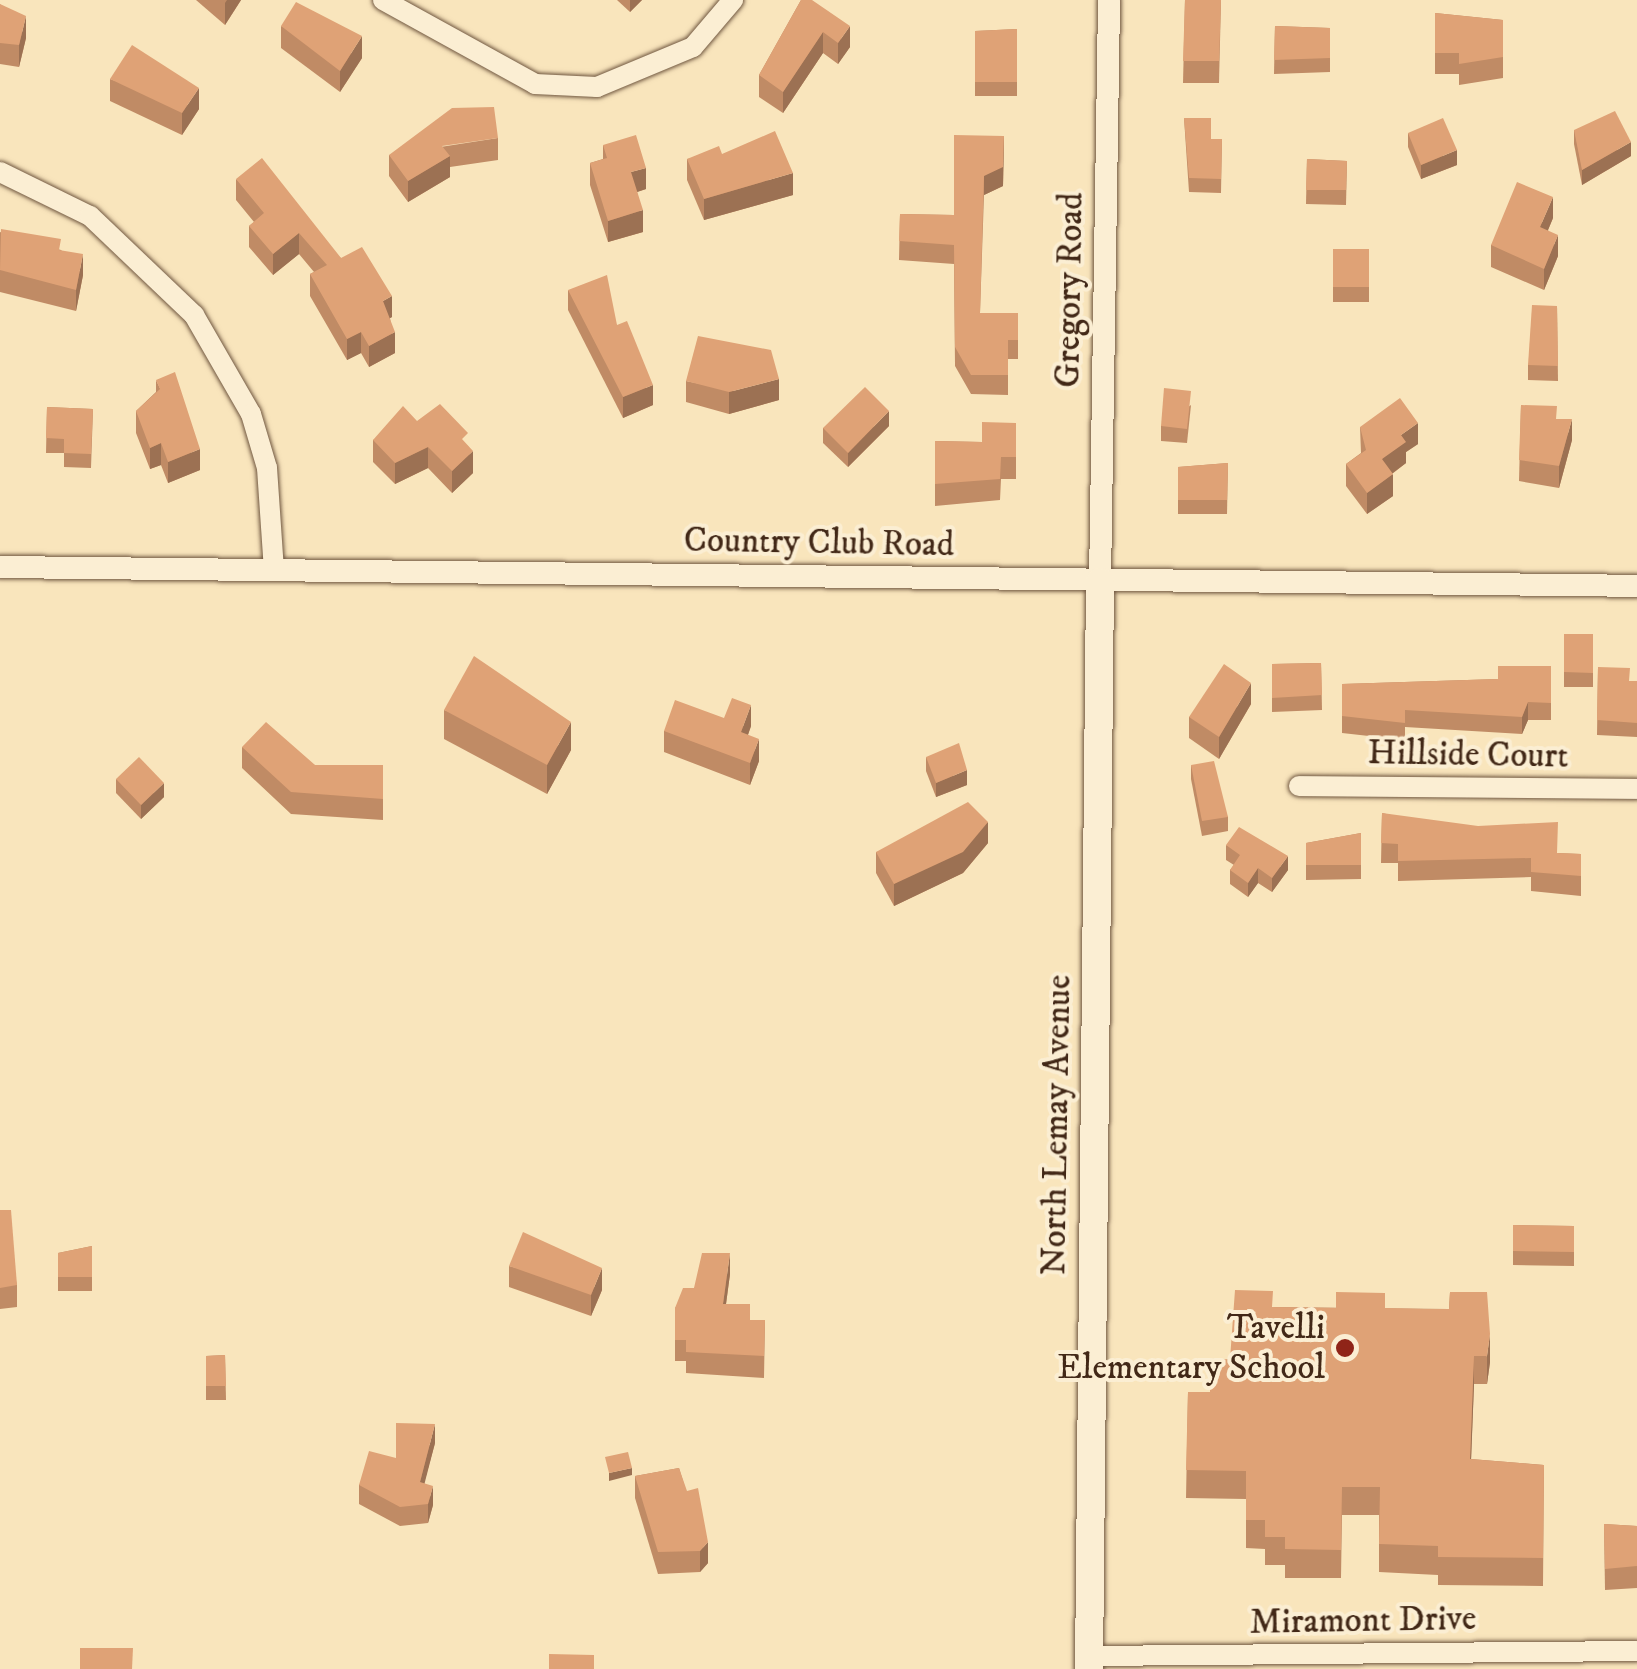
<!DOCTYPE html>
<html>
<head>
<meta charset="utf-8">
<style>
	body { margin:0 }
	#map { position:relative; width:1637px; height:1669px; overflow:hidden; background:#f9e5bc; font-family:"IM FELL DW Pica",serif }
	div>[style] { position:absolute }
	.roads { filter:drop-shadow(0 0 2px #705740) drop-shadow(0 0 2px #705740) }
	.minor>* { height:20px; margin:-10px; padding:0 10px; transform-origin:10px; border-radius:10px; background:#fbeed3 }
	.tertiary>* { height:22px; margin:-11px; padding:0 11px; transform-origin:11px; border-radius:11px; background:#fbeed3 }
	.secondary>* { height:28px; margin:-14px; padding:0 14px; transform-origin:14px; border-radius:14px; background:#fbeed3 }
	.wall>* { inset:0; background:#c08b65 }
	.shaded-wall>* { inset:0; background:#9c7153 }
	.building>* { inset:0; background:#dfa276 }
	.dots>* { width:28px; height:28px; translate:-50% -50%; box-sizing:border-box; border:5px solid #fbeed3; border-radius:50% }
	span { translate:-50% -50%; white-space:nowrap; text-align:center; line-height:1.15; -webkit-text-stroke:8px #fbeed3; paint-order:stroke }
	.street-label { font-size:35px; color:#422817 }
	.poi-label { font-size:35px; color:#422817 }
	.right { translate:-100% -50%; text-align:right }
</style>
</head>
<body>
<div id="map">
	<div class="roads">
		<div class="minor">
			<i style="left:383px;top:0;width:174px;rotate:28.9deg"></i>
			<i style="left:535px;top:84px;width:62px;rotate:2.8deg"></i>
			<i style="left:597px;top:87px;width:104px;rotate:-22.6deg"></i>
			<i style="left:693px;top:47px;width:62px;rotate:-49.6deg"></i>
			<i style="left:0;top:172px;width:100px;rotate:26.1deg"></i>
			<i style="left:90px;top:216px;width:144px;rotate:43.6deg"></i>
			<i style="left:194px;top:315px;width:114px;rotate:60.1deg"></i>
			<i style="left:251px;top:414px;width:56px;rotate:73.5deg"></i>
			<i style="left:267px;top:468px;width:103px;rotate:86.1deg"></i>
			<i style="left:1299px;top:786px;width:338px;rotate:0.5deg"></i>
			<i style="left:1089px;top:1656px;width:548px;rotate:-0.52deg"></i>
		</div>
		<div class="tertiary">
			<i style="left:0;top:567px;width:1637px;rotate:0.66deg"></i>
			<i style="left:1100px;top:582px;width:582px;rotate:-89.11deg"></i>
		</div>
		<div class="secondary">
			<i style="left:1089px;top:1669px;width:1087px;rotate:-89.42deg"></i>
		</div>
	</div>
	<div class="wall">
		<i style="clip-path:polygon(196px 0,241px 0,225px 25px)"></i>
		<i style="clip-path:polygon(617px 0,642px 0,630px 12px)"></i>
		<i style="clip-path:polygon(801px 0,850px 47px,838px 64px,823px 53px,783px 113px,759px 97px,759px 75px)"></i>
		<i style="clip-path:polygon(1185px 0,1221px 0,1219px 83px,1183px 83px)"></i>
		<i style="clip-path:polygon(0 4px,26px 38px,19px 67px,0 64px)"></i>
		<i style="clip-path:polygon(1435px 13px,1503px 20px,1503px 78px,1459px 85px,1459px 74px,1435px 74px)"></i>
		<i style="clip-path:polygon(281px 26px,362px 58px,340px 92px,281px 48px)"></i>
		<i style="clip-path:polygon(1275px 26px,1330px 28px,1330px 72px,1274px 74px)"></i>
		<i style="clip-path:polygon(1017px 29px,1017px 96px,975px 96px,975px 31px)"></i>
		<i style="clip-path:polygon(110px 79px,199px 109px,182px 135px,110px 101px)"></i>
		<i style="clip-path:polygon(1184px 118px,1211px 139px,1222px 139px,1221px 193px,1189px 192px)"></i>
		<i style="clip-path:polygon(1574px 130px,1631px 156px,1582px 185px,1574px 144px)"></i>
		<i style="clip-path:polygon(1408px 133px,1457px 165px,1421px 179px,1408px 147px)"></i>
		<i style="clip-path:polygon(1004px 136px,1003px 186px,984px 195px,980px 313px,1018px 313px,1018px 359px,1008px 359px,1008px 395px,971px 394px,955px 366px,954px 264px,899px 260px,900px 214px,954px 215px)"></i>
		<i style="clip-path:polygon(498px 138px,498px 160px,450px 167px,450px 177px,408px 202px,389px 176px,389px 155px)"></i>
		<i style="clip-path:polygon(603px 145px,646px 189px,637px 192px,643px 232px,608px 242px,590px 185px,590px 163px,603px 159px)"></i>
		<i style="clip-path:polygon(722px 154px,793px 195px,704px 220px,687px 180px,687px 159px)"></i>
		<i style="clip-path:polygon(1307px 159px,1347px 161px,1346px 205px,1306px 204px)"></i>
		<i style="clip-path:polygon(236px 179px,341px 258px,392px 317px,390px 318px,395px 353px,369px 367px,361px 353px,347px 360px,310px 296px,310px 274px,314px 272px,299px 254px,273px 275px,249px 247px,249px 226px,254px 222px,236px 200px)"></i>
		<i style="clip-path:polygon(1553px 218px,1548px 230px,1558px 256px,1544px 290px,1491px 267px,1491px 245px)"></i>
		<i style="clip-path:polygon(0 232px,61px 250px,83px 275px,76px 311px,0 292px)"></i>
		<i style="clip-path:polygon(1333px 249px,1369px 249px,1369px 302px,1333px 302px)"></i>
		<i style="clip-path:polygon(568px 290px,617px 325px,653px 405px,623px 418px,568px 310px)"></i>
		<i style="clip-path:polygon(1557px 306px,1558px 381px,1528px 380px,1528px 365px)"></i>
		<i style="clip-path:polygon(156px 380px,200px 470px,168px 483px,161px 465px,150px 469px,136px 433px,136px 411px,156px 392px)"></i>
		<i style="clip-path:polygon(686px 381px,779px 400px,729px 414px,686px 402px)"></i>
		<i style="clip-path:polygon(1191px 405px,1187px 443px,1161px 441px,1161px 426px)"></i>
		<i style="clip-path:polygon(1521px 405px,1556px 419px,1572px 440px,1559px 488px,1519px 481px)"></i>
		<i style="clip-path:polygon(47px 407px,93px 409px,91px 468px,64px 467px,64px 453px,46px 453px)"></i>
		<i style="clip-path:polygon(417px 421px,468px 446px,473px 473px,452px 493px,428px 468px,395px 484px,373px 462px,373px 440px)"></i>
		<i style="clip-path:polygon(1016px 423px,1016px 479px,1001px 479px,1000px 500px,935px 506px,935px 441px,982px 442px)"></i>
		<i style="clip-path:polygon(889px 426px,848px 467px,823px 443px,823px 428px)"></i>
		<i style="clip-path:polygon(1360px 427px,1418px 444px,1406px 452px,1406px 463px,1392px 474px,1393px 496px,1367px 514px,1346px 486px,1346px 464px,1361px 453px)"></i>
		<i style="clip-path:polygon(1228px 463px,1227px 514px,1178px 514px,1178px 467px)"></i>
		<i style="clip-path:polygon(1564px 634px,1593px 634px,1593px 687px,1564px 687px)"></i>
		<i style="clip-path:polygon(1321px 663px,1322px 710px,1272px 712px,1272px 664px)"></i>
		<i style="clip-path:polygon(1551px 666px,1551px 720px,1528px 720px,1522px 734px,1405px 727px,1405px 740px,1342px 733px,1342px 684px,1498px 679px)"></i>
		<i style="clip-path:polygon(1598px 667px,1629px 681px,1637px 681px,1637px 737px,1597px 735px)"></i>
		<i style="clip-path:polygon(1251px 704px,1219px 759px,1189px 738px,1189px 717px)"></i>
		<i style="clip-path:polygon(444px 710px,571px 750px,547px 794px,444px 739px)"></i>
		<i style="clip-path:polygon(751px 726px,748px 735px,759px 761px,750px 785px,664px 752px,664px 731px)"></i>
		<i style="clip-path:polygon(242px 747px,315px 765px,383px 765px,383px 820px,291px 814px,242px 768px)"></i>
		<i style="clip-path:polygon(926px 757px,967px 785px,936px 797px,926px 771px)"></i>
		<i style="clip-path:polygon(1191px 765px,1228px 817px,1228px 831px,1202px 836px,1191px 779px)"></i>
		<i style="clip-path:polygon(116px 779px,164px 797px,141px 819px,116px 793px)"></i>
		<i style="clip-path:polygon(1382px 813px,1557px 853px,1581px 854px,1581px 896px,1531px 891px,1531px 877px,1398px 881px,1398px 863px,1381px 863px)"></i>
		<i style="clip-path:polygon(1361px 833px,1361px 879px,1306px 880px,1306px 843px)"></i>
		<i style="clip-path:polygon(988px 843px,963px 873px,894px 906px,876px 873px,876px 852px)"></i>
		<i style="clip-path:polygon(1226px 845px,1288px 870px,1272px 892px,1258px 883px,1248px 897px,1230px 884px,1230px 870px,1234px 865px,1226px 860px)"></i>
		<i style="clip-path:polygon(0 1210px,17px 1285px,17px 1307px,0 1309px)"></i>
		<i style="clip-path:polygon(1513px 1225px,1574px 1226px,1574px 1266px,1513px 1265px)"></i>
		<i style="clip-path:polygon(92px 1246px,92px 1291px,58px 1291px,58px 1253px)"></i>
		<i style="clip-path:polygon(509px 1266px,602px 1290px,591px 1316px,509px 1287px)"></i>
		<i style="clip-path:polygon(730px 1274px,726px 1304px,750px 1320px,765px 1320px,764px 1378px,686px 1373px,686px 1361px,675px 1361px,675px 1308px,694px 1288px)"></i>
		<i style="clip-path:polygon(1450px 1292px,1490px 1362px,1487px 1384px,1474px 1384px,1471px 1459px,1544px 1465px,1543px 1586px,1438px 1585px,1438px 1575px,1379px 1572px,1379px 1515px,1342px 1515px,1341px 1578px,1285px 1578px,1285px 1565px,1265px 1565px,1265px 1549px,1246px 1548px,1246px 1499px,1186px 1498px,1188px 1392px,1210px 1392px,1230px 1359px,1273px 1307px,1449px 1309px)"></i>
		<i style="clip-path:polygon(225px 1355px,226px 1400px,206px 1400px,206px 1356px)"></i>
		<i style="clip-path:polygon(435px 1443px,424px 1483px,433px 1505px,428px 1523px,400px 1526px,359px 1504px,359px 1485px,396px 1458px)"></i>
		<i style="clip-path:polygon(679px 1468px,708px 1563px,700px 1572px,658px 1574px,635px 1498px,635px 1476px)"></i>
		<i style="clip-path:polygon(1604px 1524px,1637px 1526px,1637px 1588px,1605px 1590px)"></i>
	</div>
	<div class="shaded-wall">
		<i style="clip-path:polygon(227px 0,241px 0,225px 25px,225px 3px)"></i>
		<i style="clip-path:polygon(630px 0,642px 0,630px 12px)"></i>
		<i style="clip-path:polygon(26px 16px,26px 38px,19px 67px,19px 45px)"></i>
		<i style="clip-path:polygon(850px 26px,850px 47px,838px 64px,838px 43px)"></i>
		<i style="clip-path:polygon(823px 32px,823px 53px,783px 113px,783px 92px)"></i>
		<i style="clip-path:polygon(362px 36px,362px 58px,340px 92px,340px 71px)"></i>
		<i style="clip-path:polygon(199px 88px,199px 109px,182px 135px,182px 113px)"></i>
		<i style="clip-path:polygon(1004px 136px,1003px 186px,984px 195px,984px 176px)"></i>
		<i style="clip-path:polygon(1631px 142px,1631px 156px,1582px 185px,1582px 170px)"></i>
		<i style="clip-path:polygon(1457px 150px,1457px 165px,1421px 179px,1421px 165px)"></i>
		<i style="clip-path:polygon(450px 156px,450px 177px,408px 202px,408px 181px)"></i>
		<i style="clip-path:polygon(646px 168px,646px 189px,631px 194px,631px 172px)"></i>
		<i style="clip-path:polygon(793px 173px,793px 195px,704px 220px,704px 199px)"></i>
		<i style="clip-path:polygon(1553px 197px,1553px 218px,1540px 249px,1540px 227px)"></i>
		<i style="clip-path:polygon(643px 210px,643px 232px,608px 242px,608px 221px)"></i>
		<i style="clip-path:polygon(299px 233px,299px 254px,273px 275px,273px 254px)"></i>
		<i style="clip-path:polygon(1558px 235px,1558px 256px,1544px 290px,1544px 269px)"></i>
		<i style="clip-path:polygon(83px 254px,83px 275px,76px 311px,76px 290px)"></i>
		<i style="clip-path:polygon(392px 296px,392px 317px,383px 322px,383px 301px)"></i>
		<i style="clip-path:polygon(361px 332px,361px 353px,347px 360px,347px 339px)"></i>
		<i style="clip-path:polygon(395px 332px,395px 353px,369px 367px,369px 346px)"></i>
		<i style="clip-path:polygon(779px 379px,779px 400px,729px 414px,729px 392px)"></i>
		<i style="clip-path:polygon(653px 385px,653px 405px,623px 418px,623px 397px)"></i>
		<i style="clip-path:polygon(889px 411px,889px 426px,848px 467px,848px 453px)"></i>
		<i style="clip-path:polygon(1572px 419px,1572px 440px,1559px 488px,1559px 466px)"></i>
		<i style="clip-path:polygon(1418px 423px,1418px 444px,1406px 452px,1406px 463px,1382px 481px,1382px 459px,1401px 435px)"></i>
		<i style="clip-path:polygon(161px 443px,161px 465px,150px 469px,150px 448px)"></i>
		<i style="clip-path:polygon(428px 447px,428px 468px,395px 484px,395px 463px)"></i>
		<i style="clip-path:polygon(200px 449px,200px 470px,168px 483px,168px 462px)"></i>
		<i style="clip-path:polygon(473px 451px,473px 473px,452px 493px,452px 471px)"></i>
		<i style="clip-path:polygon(1393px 474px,1393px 496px,1367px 514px,1367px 493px)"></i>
		<i style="clip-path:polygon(1251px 683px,1251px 704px,1219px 759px,1219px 737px)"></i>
		<i style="clip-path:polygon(1528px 702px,1528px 720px,1522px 734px,1522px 717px)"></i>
		<i style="clip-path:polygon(751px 705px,751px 726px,741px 754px,741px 732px)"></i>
		<i style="clip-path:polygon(571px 722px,571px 750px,547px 794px,547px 765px)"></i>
		<i style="clip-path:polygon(759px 739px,759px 761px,750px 785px,750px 763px)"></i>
		<i style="clip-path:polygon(967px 770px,967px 785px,936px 797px,936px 783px)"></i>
		<i style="clip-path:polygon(164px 783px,164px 797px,141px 819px,141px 805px)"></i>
		<i style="clip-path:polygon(988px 822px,988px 843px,963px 873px,894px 906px,894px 884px)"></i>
		<i style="clip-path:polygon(1288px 856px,1288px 870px,1272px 892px,1272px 878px)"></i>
		<i style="clip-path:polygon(1258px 868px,1258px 883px,1248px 897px,1248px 883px)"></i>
		<i style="clip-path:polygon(730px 1253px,730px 1274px,723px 1326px,723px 1304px)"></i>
		<i style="clip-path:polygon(602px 1268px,602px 1290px,591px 1316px,591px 1295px)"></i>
		<i style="clip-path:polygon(1490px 1334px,1490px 1362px,1487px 1384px,1487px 1356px)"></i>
		<i style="clip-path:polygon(1474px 1356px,1474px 1384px,1470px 1488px,1470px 1459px)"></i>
		<i style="clip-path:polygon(435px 1424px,435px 1443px,420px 1501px,420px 1482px)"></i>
		<i style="clip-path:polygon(632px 1468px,632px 1475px,609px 1481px,609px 1473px)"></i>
		<i style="clip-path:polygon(433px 1486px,433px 1505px,428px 1523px,428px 1504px)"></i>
		<i style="clip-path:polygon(708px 1542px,708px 1563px,700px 1572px,700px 1551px)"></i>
	</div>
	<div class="building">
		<i style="clip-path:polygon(801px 0,812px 0,850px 26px,838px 43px,823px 32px,783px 92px,759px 75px)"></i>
		<i style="clip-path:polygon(1185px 0,1221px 0,1219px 61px,1183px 61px)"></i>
		<i style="clip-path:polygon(296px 2px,362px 36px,340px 71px,281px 26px)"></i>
		<i style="clip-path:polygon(0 4px,26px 16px,19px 45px,0 43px)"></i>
		<i style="clip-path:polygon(1435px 13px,1503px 20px,1503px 57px,1459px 64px,1459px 53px,1435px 53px)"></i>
		<i style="clip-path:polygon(1275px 26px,1330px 28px,1330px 58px,1274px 60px)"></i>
		<i style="clip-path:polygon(1017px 29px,1017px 82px,975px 82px,975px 31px)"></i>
		<i style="clip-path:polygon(132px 45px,199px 88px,182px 113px,110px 79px)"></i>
		<i style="clip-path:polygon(494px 107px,498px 138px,442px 146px,450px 156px,408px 181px,389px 155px,452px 108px)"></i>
		<i style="clip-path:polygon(1615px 111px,1631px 142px,1582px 170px,1574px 130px)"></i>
		<i style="clip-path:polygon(1184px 118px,1211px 118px,1211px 139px,1222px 139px,1221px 179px,1189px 178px)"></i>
		<i style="clip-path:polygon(1443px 118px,1457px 150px,1421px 165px,1408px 133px)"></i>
		<i style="clip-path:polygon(775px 131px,793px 173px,704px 199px,687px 159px,719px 146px,722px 154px)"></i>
		<i style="clip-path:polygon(636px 135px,646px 168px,631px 172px,643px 210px,608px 221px,590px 163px,607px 158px,603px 145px)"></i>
		<i style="clip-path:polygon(954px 135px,1004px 136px,1003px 167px,984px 176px,980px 313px,1018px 313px,1018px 340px,1008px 340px,1008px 375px,971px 375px,955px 347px,954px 245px,899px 241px,900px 214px,954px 215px)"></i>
		<i style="clip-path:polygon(262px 158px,341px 258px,362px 247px,392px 296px,383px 301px,395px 332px,369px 346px,361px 332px,347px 339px,310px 274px,327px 265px,299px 233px,273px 254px,249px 226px,264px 213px,236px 179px)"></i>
		<i style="clip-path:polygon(1307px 159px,1347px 161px,1346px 190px,1306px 190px)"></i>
		<i style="clip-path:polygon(1517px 182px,1553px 197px,1540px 227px,1558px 235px,1544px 269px,1491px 245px)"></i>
		<i style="clip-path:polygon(1px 229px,61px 239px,59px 250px,83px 254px,76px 290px,0 270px)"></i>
		<i style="clip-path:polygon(1333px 249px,1369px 249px,1369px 287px,1333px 287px)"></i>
		<i style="clip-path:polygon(607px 275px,617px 325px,627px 321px,653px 385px,623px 397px,568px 290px)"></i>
		<i style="clip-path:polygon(1532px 305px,1557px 306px,1558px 366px,1528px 365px)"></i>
		<i style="clip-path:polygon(698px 336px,771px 350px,779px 379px,729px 392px,686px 381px)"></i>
		<i style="clip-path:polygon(175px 372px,200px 449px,168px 462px,161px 443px,150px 448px,136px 411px,160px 389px,156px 380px)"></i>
		<i style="clip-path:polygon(865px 387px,889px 411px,848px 453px,823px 428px)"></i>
		<i style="clip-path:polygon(1164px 388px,1191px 391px,1187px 429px,1161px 426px)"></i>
		<i style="clip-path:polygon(1400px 398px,1418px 423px,1401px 435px,1406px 442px,1382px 459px,1393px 474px,1367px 493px,1346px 464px,1366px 450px,1360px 427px)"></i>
		<i style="clip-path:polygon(440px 404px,468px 433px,462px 439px,473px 451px,452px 471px,428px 447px,395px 463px,373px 440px,403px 406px,417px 421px)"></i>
		<i style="clip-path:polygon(1521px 405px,1557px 406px,1556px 419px,1572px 419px,1559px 466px,1519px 460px)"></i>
		<i style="clip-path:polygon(47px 407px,93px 409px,91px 454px,64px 453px,64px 439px,46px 438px)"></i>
		<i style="clip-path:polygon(982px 422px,1016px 423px,1016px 457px,1001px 457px,1000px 479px,935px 484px,935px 441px,982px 442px)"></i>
		<i style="clip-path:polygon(1228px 463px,1227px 500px,1178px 500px,1178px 467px)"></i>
		<i style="clip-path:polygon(1564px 634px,1593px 634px,1593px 673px,1564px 672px)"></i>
		<i style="clip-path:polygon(474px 656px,571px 722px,547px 765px,444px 710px)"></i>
		<i style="clip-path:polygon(1321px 663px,1322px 695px,1272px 698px,1272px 664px)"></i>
		<i style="clip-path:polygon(1224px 664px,1251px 683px,1219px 737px,1189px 717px)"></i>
		<i style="clip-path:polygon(1498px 666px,1551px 666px,1551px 703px,1528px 702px,1522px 717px,1405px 710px,1405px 723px,1342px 716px,1342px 684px,1498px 679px)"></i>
		<i style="clip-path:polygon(1598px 667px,1630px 668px,1629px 681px,1637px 681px,1637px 723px,1597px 720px)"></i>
		<i style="clip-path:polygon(732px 698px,751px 705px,741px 732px,759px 739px,750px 763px,664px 731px,675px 700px,724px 718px)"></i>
		<i style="clip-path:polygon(266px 722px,315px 765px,383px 765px,383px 799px,291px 792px,242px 747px)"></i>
		<i style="clip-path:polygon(959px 743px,967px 770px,936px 783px,926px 757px)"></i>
		<i style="clip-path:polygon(139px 757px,164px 783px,141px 805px,116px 779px)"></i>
		<i style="clip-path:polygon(1214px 761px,1228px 817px,1202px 821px,1191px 765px)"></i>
		<i style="clip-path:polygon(968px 802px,988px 822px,963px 852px,894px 884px,876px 852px)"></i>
		<i style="clip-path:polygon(1382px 813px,1478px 826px,1558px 822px,1557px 853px,1581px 854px,1581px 876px,1531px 872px,1531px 858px,1398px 861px,1398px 844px,1381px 843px)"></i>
		<i style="clip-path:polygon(1239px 827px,1288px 856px,1272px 878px,1258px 868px,1248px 883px,1230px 870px,1240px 855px,1226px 845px)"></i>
		<i style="clip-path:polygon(1361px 833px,1361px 865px,1306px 865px,1306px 843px)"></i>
		<i style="clip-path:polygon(0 1210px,11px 1210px,17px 1285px,0 1288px)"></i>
		<i style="clip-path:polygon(1513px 1225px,1574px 1226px,1574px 1252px,1513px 1251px)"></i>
		<i style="clip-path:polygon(523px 1232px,602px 1268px,591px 1295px,509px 1266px)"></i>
		<i style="clip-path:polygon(92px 1246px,92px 1277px,58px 1277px,58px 1253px)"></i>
		<i style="clip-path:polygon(702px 1253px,730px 1253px,723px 1304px,750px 1304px,750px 1320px,765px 1320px,764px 1356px,686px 1352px,686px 1340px,675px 1340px,675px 1308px,683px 1288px,694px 1288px)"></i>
		<i style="clip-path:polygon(1235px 1290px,1273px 1291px,1272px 1307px,1336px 1308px,1336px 1292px,1385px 1293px,1385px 1308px,1424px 1309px,1449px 1309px,1450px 1292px,1487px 1292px,1490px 1334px,1487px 1356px,1474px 1356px,1470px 1459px,1544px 1465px,1543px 1558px,1438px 1557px,1438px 1546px,1379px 1544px,1380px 1487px,1342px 1487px,1341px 1550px,1285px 1549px,1285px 1537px,1265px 1537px,1265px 1520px,1246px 1520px,1246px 1471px,1186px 1470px,1188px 1392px,1210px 1392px,1210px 1360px,1230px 1359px)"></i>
		<i style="clip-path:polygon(225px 1355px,226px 1386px,206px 1386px,206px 1356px)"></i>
		<i style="clip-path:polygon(396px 1423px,435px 1424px,420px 1482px,433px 1486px,428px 1504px,400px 1507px,359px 1485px,369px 1451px,396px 1458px)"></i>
		<i style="clip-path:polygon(628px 1452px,632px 1468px,609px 1473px,605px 1457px)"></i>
		<i style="clip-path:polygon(679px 1468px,687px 1491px,698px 1488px,708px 1542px,700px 1551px,658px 1552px,635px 1476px)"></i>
		<i style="clip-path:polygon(1604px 1524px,1637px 1526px,1637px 1566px,1605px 1569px)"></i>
		<i style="clip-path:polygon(80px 1648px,133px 1648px,132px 1669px,80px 1669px)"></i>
		<i style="clip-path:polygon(549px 1654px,594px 1655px,594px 1669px,549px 1669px)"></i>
	</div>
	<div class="dots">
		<i style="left:1345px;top:1348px;background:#8f2418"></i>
	</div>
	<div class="street-label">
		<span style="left:1070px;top:290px;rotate:-89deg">Gregory Road</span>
		<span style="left:819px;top:543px;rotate:1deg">Country Club Road</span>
		<span style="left:1468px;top:755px;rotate:1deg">Hillside Court</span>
		<span style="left:1057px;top:1125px;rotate:-89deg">North Lemay Avenue</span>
		<span style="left:1363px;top:1621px;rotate:-1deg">Miramont Drive</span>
	</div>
	<div class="poi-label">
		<span class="right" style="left:1325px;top:1348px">Tavelli<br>Elementary School</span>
	</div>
</div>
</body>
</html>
